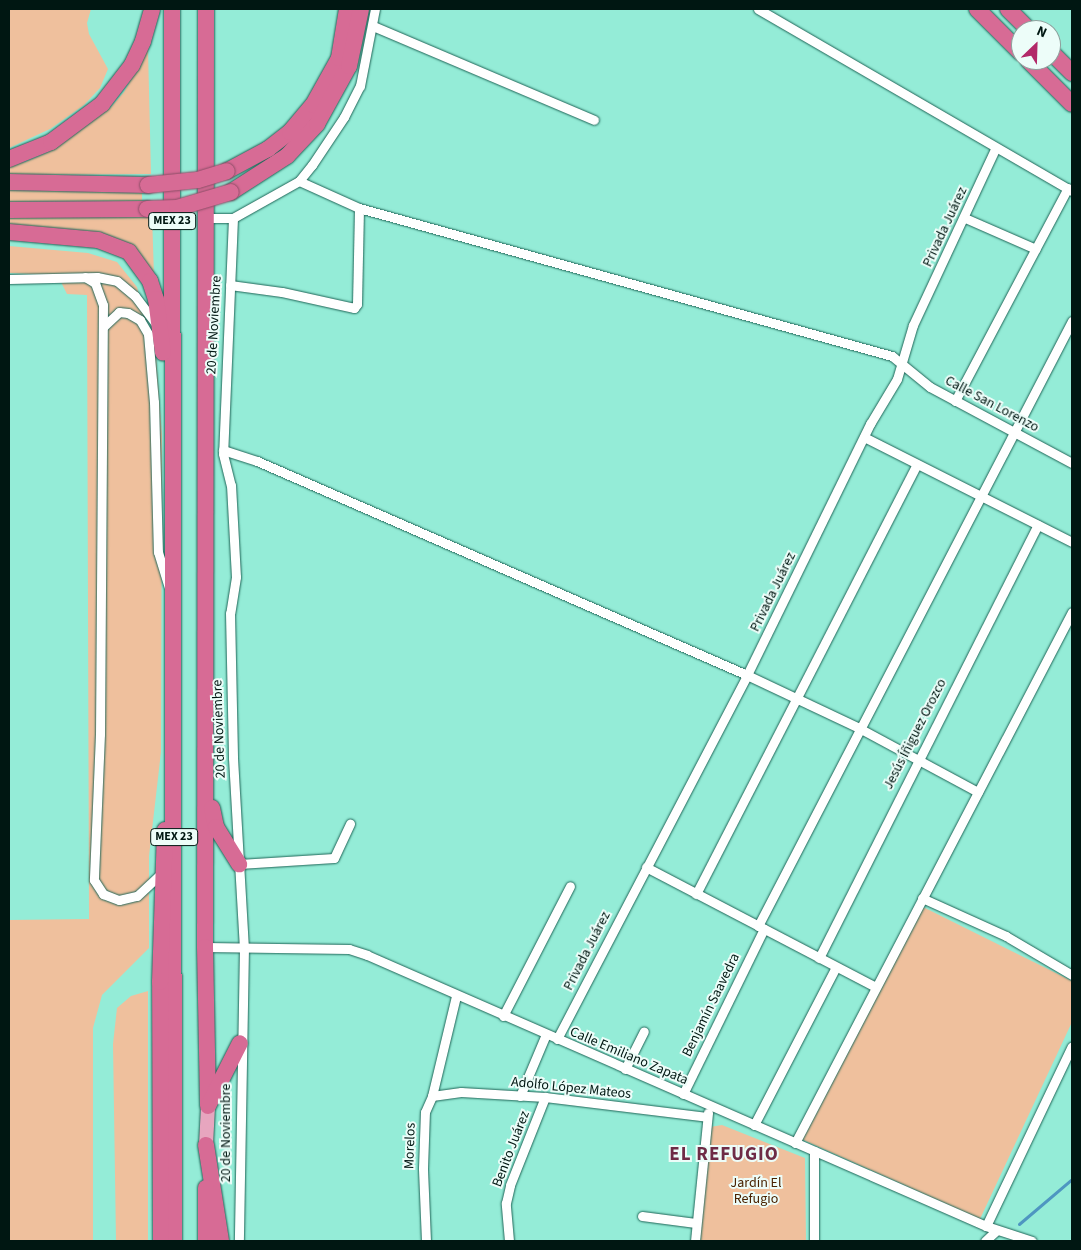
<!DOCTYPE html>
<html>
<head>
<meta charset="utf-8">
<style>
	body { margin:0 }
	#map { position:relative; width:1081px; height:1250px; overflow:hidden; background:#94ecd7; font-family:"Source Sans 3",sans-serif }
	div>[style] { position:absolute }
	.green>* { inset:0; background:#efc09d }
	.stream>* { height:3px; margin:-1.5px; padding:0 1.5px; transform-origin:1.5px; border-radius:1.5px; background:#4e96c1 }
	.roads { filter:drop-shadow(0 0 1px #1f6557) drop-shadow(0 0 1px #1f6557) }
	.street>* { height:9px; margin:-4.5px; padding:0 4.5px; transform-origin:4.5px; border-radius:4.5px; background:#fff }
	.primary>* { height:14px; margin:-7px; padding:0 7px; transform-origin:7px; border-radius:7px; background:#e7a6bf }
	.highway>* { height:16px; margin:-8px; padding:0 8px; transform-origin:8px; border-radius:8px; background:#d76b95 }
	.bridges { filter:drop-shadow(0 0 1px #8c4e67) drop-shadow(0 0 1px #8c4e67) }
	.highway-bridge>* { height:16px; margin:-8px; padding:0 8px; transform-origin:8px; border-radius:8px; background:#d76b95 }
	span { translate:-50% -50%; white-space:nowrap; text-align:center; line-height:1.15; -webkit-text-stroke:4px #edfdf9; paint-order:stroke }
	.shield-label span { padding:1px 4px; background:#edfdf9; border:1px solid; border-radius:4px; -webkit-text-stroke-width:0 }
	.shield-label { font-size:12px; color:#001712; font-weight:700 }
	.street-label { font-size:14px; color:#001712 }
	.park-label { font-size:14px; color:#492200 }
	.district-label { font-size:19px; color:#6e2b46; font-weight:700; letter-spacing:1px }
	.frame { position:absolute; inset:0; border:10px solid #001712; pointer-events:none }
	.north { position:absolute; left:1011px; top:20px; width:50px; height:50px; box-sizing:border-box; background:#edfdf9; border:1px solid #8ea19d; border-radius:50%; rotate:24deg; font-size:14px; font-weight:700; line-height:20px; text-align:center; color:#001712 }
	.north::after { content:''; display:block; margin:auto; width:18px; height:22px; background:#b22969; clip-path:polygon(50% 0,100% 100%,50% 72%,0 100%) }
</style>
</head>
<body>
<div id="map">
	<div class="green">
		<i style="clip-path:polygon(9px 9px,91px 9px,87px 23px,89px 34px,108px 69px,100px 88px,84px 105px,50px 129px,9px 148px)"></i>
		<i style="clip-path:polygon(148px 49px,151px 174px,9px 175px,9px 164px,25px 162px,48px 152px,110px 108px,124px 92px)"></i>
		<i style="clip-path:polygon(9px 187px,142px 187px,142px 201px,9px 202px)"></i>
		<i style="clip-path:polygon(9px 214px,152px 214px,154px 276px,143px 259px,9px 226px)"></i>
		<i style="clip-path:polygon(9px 246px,88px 253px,117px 262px,137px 287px,156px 356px,162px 435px,161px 752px,149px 856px,149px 948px,102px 995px,93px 1028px,93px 1241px,9px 1241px,9px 920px,89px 919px,87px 295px,67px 294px,60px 280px,53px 275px,9px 273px)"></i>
		<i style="clip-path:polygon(923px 907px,1072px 981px,1072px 1022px,980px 1219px,801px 1139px)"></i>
		<i style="clip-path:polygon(148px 991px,148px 1241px,116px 1241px,113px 1044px,117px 1008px,131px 996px)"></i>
		<i style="clip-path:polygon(722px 1125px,805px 1158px,806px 1241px,700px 1241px,710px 1127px)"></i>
	</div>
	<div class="stream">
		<i style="left:1019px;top:1224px;width:70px;rotate:-40.3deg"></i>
	</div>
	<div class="roads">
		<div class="street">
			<i style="left:758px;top:9px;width:363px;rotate:30.1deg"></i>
			<i style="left:373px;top:26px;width:240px;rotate:23deg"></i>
			<i style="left:299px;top:181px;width:66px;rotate:24.2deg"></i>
			<i style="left:359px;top:208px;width:553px;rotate:15.52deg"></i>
			<i style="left:892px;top:356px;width:49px;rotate:39.2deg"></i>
			<i style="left:930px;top:387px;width:161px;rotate:28.2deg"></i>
			<i style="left:207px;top:218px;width:26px"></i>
			<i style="left:233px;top:218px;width:76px;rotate:-29.3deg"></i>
			<i style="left:299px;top:181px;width:21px;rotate:-51deg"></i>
			<i style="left:312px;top:165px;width:58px;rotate:-56.3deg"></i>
			<i style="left:344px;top:117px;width:35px;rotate:-63deg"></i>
			<i style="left:360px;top:86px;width:78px;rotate:-79deg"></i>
			<i style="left:233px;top:218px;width:236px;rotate:92.4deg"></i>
			<i style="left:223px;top:454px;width:32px;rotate:76deg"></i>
			<i style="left:231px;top:485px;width:92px;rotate:86.9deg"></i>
			<i style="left:236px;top:577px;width:36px;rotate:99deg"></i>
			<i style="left:230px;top:613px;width:145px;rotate:88.8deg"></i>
			<i style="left:233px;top:758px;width:189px;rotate:86.7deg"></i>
			<i style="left:244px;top:947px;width:294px;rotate:91deg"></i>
			<i style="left:965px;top:218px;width:77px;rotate:23.6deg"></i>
			<i style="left:85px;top:277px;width:12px;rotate:31deg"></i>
			<i style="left:95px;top:283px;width:23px;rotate:70deg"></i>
			<i style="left:103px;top:305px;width:429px;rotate:90.4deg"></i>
			<i style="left:100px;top:734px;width:146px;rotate:92.4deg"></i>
			<i style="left:94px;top:880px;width:17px;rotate:57deg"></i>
			<i style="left:103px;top:894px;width:17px;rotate:21deg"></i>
			<i style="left:119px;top:900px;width:18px;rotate:-13deg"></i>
			<i style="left:137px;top:896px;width:34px;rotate:-43deg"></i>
			<i style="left:9px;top:279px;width:88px;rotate:-1.3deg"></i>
			<i style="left:97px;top:277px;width:20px;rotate:11deg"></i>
			<i style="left:117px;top:281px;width:23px;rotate:40deg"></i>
			<i style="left:135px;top:296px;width:36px;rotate:53deg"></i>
			<i style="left:230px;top:285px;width:52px;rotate:7.7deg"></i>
			<i style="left:282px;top:292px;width:74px;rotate:12.5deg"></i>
			<i style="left:354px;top:308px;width:5px;rotate:-53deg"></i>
			<i style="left:357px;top:304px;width:96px;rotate:-88.8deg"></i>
			<i style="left:103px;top:327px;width:22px;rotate:-43deg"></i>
			<i style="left:119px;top:312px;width:9px;rotate:6deg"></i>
			<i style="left:128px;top:313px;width:14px;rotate:30deg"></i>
			<i style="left:140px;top:320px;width:16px;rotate:60deg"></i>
			<i style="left:148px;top:334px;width:68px;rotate:85deg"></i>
			<i style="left:154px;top:402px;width:150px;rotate:88.5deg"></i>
			<i style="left:158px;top:552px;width:39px;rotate:73deg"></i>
			<i style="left:955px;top:401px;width:241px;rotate:-62.1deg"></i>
			<i style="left:864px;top:437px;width:233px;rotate:26.8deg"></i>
			<i style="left:223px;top:450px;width:36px;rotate:18deg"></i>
			<i style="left:257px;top:461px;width:535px;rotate:23.59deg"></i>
			<i style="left:747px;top:675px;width:124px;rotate:25.3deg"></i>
			<i style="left:859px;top:728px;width:135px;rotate:28.3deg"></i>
			<i style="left:239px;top:864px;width:95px;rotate:-3.6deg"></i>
			<i style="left:334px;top:858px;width:38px;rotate:-65deg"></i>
			<i style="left:646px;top:867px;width:259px;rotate:27.6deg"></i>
			<i style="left:696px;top:894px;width:483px;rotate:-62.8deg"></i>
			<i style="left:922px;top:898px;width:92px;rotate:24.3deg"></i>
			<i style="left:1006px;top:936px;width:77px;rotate:30.6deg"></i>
			<i style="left:758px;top:926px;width:682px;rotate:-62.57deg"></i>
			<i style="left:205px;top:947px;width:144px;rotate:0.8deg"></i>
			<i style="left:349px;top:949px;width:19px;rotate:18deg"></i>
			<i style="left:367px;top:955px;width:676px;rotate:23.64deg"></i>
			<i style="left:986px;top:1226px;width:48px;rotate:18.1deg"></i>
			<i style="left:819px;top:958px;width:485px;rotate:-63.2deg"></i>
			<i style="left:503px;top:1016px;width:146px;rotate:-62.7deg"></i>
			<i style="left:557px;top:1039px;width:411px;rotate:-62.4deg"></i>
			<i style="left:747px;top:675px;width:280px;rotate:-63.9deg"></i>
			<i style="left:870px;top:424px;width:52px;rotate:-59deg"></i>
			<i style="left:897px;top:379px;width:56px;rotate:-73.5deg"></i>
			<i style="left:913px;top:325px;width:194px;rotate:-65deg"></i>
			<i style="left:625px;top:1069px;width:42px;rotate:-63.4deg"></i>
			<i style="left:683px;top:1094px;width:184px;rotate:-63.9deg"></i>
			<i style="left:432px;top:1096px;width:29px;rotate:-8deg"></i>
			<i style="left:461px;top:1092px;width:84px;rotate:3.4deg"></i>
			<i style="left:545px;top:1097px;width:163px;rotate:7deg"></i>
			<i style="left:520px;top:1096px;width:67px;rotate:-67.2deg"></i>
			<i style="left:754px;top:1125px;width:178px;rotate:-62.6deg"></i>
			<i style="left:795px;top:1143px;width:599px;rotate:-62.45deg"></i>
			<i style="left:814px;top:1151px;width:90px;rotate:90deg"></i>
			<i style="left:642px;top:1216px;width:54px;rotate:7.4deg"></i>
			<i style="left:986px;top:1226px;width:199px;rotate:-64.5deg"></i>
			<i style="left:426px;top:1241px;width:73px;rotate:-92.4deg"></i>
			<i style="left:423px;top:1168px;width:56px;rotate:-88deg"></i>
			<i style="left:425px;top:1112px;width:17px;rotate:-66deg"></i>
			<i style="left:432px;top:1096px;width:103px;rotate:-76.5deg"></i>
			<i style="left:509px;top:1241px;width:38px;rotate:-95deg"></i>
			<i style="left:506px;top:1203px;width:18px;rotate:-77deg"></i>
			<i style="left:510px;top:1185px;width:95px;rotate:-68.3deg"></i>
			<i style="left:695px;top:1241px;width:129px;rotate:-84.2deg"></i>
			<i style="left:985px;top:1241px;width:16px;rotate:-43deg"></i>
		</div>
		<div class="primary">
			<i style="left:206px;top:1145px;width:39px;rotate:-87deg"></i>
		</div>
		<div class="highway">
			<i style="left:172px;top:9px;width:1232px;rotate:89.91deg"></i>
			<i style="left:206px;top:9px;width:938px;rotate:90.06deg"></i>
			<i style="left:205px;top:947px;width:159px;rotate:88.9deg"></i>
			<i style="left:977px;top:9px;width:62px;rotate:45deg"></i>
			<i style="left:1008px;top:9px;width:30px;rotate:45deg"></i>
			<i style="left:1051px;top:52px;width:30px;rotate:45deg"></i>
			<i style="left:1028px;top:60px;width:62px;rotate:45deg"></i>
			<i style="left:9px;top:159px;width:45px;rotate:-22deg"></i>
			<i style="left:51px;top:142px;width:64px;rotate:-36.7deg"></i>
			<i style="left:102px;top:104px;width:49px;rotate:-52.4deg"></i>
			<i style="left:132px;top:65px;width:26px;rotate:-65deg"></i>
			<i style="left:143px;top:41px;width:33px;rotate:-74deg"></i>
			<i style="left:227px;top:171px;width:47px;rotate:-28.2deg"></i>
			<i style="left:268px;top:149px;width:28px;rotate:-38deg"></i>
			<i style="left:290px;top:132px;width:35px;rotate:-50deg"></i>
			<i style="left:313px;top:105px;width:54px;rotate:-61deg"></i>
			<i style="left:339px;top:58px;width:50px;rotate:-80.7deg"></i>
			<i style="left:9px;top:182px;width:139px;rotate:1.2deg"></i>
			<i style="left:231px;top:192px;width:67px;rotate:-32.7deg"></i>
			<i style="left:287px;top:156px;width:44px;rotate:-46.8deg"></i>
			<i style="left:317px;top:124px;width:66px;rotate:-61.1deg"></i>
			<i style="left:349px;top:66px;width:58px;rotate:-78.1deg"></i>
			<i style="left:9px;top:210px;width:138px;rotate:-0.4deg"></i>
			<i style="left:9px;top:232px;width:89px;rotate:5.1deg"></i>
			<i style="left:98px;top:240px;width:33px;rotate:21deg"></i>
			<i style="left:129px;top:252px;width:36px;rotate:54deg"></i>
			<i style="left:150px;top:281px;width:19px;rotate:72deg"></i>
			<i style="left:156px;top:299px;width:54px;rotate:82.6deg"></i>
			<i style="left:212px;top:808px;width:19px;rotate:78deg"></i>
			<i style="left:216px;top:827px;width:44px;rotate:58.1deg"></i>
			<i style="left:209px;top:1104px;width:68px;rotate:-63.1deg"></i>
			<i style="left:206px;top:1145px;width:97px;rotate:81.1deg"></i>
			<i style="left:206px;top:1188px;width:53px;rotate:90deg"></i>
			<i style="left:161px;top:1241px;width:259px;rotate:-90.2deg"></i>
			<i style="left:160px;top:982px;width:152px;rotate:-88.1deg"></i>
		</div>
	</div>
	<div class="bridges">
		<div class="highway-bridge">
			<i style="left:148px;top:185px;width:50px;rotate:-5.7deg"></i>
			<i style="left:198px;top:180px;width:30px;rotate:-17deg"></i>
			<i style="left:147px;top:209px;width:30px;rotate:-2deg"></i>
			<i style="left:177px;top:208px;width:56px;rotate:-16.5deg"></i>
		</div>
	</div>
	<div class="shield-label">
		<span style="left:172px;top:221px">MEX 23</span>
		<span style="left:174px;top:837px">MEX 23</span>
	</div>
	<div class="street-label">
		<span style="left:945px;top:227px;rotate:-65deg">Privada Juárez</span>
		<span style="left:214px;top:325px;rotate:-87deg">20 de Noviembre</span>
		<span style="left:992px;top:404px;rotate:28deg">Calle San Lorenzo</span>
		<span style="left:773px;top:592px;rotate:-64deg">Privada Juárez</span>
		<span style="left:219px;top:729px;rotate:-92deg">20 de Noviembre</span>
		<span style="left:915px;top:734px;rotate:-63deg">Jesús Íñiguez Orozco</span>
		<span style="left:587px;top:951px;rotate:-63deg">Privada Juárez</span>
		<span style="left:711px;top:1005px;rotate:-64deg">Benjamín Saavedra</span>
		<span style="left:629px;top:1056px;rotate:23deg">Calle Emiliano Zapata</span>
		<span style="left:571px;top:1088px;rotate:6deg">Adolfo López Mateos</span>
		<span style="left:226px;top:1133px;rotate:-90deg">20 de Noviembre</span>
		<span style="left:410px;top:1146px;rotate:-88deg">Morelos</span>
		<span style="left:511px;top:1149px;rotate:-69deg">Benito Juárez</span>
	</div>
	<div class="park-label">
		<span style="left:756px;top:1191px">Jardín El<br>Refugio</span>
	</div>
	<div class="district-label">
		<span style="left:724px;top:1155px">EL REFUGIO</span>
	</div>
	<div class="frame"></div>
	<div class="north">N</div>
</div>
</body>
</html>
